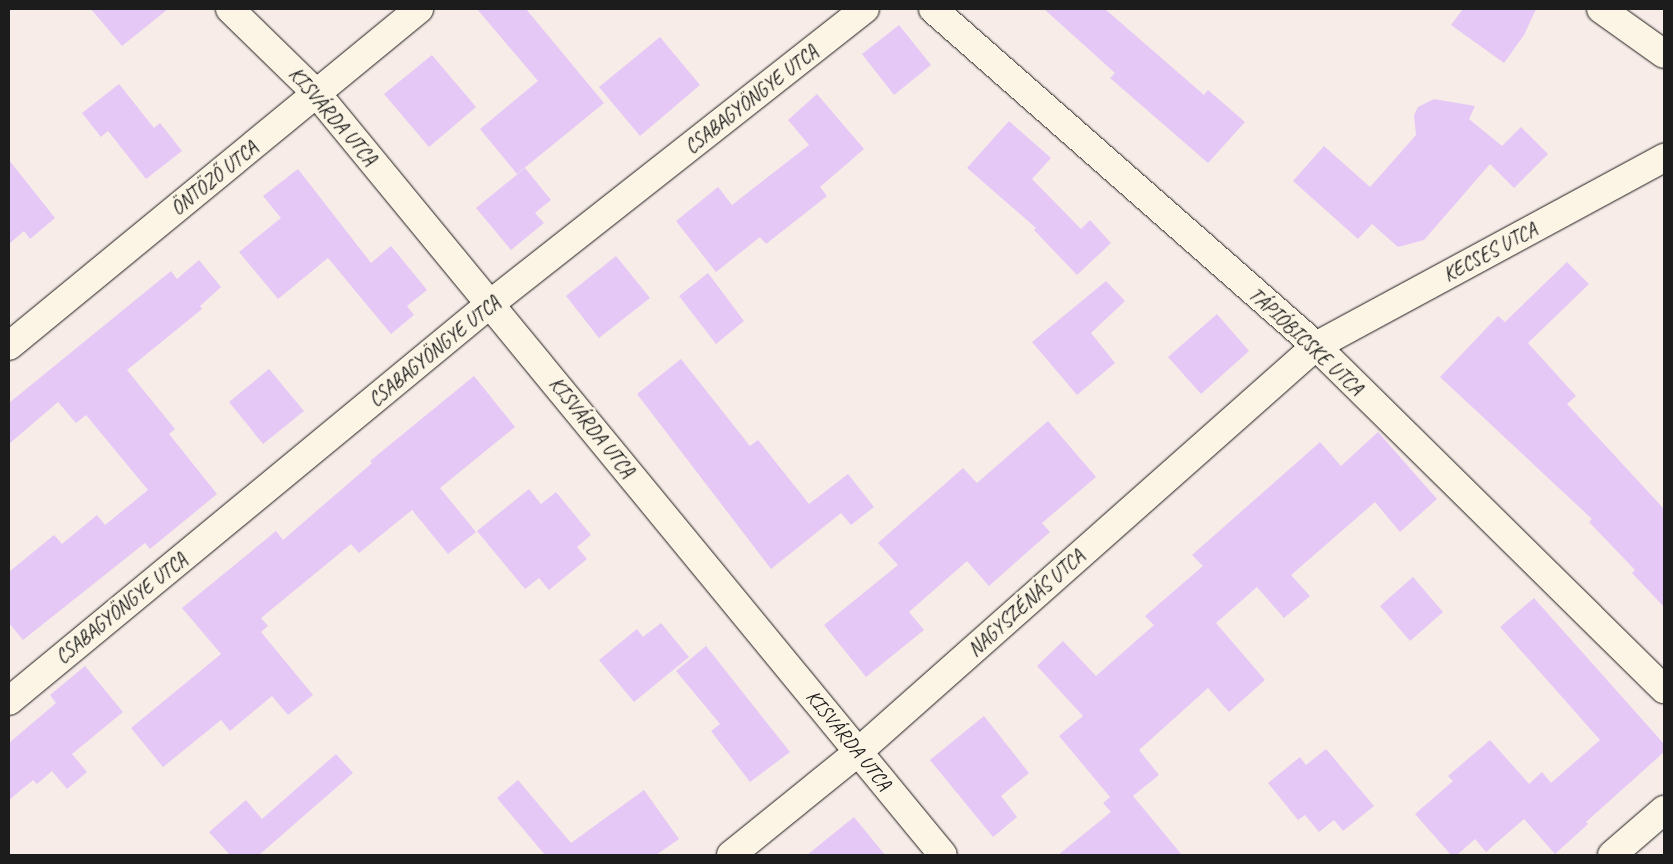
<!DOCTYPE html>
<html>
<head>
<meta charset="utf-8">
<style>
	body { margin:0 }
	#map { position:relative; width:1673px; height:864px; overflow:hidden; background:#f7ece8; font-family:Caveat,sans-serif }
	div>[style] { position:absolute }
	.building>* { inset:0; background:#e5c8f6 }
	.roads { filter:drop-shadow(0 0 1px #1c1c1c) drop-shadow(0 0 1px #1c1c1c) }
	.street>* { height:28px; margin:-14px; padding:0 14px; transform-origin:14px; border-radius:14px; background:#fcf5e5 }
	span { translate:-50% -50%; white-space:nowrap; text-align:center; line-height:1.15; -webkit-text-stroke:5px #fcf5e5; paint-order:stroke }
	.street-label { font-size:20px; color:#1c1c1c }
	.frame { position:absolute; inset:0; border:10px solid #1c1c1c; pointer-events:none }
</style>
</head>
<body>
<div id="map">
	<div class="building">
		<i style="clip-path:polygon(91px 9px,168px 9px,122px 46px)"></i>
		<i style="clip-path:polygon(477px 9px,526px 9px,604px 103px,517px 174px,480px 129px,538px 81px)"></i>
		<i style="clip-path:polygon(1044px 9px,1105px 9px,1204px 95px,1208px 90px,1245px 122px,1208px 163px,1110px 78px,1115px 73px)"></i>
		<i style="clip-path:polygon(1463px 9px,1536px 9px,1524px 35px,1504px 63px,1451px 25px)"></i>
		<i style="clip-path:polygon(899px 25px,931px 65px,894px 95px,862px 54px)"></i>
		<i style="clip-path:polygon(660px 37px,700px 85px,640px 136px,599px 87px)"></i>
		<i style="clip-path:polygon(432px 55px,476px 107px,429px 147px,384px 94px)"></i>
		<i style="clip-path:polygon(119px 84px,154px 128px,160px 123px,182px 151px,146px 179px,108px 131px,101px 137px,82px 113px)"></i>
		<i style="clip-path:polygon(817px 94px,864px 149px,820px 187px,827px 196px,766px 244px,760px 237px,716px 272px,676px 221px,718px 187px,732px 205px,809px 145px,788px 120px)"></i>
		<i style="clip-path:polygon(1434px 99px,1475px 106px,1469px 119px,1502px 146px,1521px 127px,1548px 154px,1514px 188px,1490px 164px,1424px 240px,1398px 247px,1372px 224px,1358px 239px,1293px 181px,1324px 146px,1370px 187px,1416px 135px,1414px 115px,1418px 107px)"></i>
		<i style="clip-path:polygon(1009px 121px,1051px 158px,1032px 179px,1081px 229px,1090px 220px,1111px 243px,1077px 275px,1034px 230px,1036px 228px,967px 168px)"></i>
		<i style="clip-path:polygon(9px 160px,55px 218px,30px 239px,24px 231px,9px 244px)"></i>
		<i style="clip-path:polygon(525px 168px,551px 200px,535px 213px,544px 223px,511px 250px,476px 208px)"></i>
		<i style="clip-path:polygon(298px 169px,371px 263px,391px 246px,427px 290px,407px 306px,414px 315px,391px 334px,328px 258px,278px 299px,239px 252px,281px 218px,263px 196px)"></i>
		<i style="clip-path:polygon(616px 256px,650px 298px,599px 338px,566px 296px)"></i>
		<i style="clip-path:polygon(199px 260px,221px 287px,200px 306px,202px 309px,127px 370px,175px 429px,169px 434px,217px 494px,150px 549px,145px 543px,23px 640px,9px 623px,9px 572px,54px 535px,62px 544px,97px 515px,105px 525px,148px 490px,86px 415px,76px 423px,58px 402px,9px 444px,9px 403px,171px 271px,177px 279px)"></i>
		<i style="clip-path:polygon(1567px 262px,1589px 284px,1528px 343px,1576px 396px,1567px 404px,1664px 509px,1664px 607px,1632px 573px,1635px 570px,1589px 522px,1592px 519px,1440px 377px,1498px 316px,1505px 322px)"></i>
		<i style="clip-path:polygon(708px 273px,744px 321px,716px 344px,679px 296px)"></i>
		<i style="clip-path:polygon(1106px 281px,1125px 301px,1091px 333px,1115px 363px,1077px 395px,1032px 342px)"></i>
		<i style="clip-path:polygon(1217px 314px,1249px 351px,1201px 394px,1168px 357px)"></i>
		<i style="clip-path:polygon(681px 359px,750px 446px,758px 440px,809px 504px,848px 474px,874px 507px,851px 525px,841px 513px,771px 569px,637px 394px)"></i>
		<i style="clip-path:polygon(269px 369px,304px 411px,263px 444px,229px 402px)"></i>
		<i style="clip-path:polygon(474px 376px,515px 427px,440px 488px,476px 532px,448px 554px,412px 510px,359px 553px,351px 544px,261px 618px,268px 626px,261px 632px,313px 695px,288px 715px,272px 696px,230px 731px,221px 720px,163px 767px,131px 728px,221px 654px,182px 608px,276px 531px,283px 540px,372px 463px,370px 461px)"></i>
		<i style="clip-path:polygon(1048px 421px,1096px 477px,1042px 523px,1050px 532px,989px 586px,967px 561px,909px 612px,924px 630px,866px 677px,824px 625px,898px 565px,878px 543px,963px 468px,977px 483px)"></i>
		<i style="clip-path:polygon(1378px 432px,1437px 499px,1400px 532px,1375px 502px,1291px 575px,1310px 596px,1284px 618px,1257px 587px,1216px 623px,1265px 680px,1229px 712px,1208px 688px,1139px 750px,1159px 775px,1133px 796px,1182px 855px,1058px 855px,1111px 812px,1103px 803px,1110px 797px,1059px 736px,1083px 716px,1037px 666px,1063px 641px,1096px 676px,1154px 625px,1145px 616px,1203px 566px,1192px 555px,1320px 442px,1341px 466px)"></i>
		<i style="clip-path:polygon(529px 489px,541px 504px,556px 492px,591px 535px,577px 547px,587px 559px,549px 590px,539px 578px,525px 589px,477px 531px)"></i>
		<i style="clip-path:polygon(1413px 577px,1443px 612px,1410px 641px,1380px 606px)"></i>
		<i style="clip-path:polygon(1534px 598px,1664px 744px,1664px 752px,1586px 822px,1588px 824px,1555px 854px,1524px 819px,1486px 852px,1475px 839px,1457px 855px,1451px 855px,1415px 814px,1453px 781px,1448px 776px,1490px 740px,1529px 784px,1542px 772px,1551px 783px,1600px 740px,1500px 627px)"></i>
		<i style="clip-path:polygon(661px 623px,689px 657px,634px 702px,599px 660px,637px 629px,643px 637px)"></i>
		<i style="clip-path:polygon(706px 646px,790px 752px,750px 782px,711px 731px,720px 724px,676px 671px)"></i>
		<i style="clip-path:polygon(85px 666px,123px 712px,72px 754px,87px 772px,67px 789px,52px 771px,37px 784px,33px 780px,9px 800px,9px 743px,56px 703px,50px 695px)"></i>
		<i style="clip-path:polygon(984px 716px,1029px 773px,1001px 796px,1017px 817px,993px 837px,930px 760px)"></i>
		<i style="clip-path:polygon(1326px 749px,1374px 806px,1343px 831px,1334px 820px,1319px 832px,1305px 815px,1298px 820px,1268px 783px,1300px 757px,1306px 765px)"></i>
		<i style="clip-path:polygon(336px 754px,353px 773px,259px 855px,230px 855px,209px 832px,246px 800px,262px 819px)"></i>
		<i style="clip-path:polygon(518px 780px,571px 843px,644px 790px,679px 839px,656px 855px,545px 855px,497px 798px)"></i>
		<i style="clip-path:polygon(854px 817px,885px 855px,807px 855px)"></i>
	</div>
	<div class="roads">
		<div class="street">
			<i style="left:230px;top:9px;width:122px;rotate:44.3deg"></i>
			<i style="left:317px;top:94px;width:985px;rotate:50.56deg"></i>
			<i style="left:933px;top:9px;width:510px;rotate:41.34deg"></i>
			<i style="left:1316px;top:346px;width:489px;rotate:44.6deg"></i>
			<i style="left:1601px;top:9px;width:77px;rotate:35.5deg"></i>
			<i style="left:9px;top:346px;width:531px;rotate:-39.42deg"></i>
			<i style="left:9px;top:701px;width:624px;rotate:-39.54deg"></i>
			<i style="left:490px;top:304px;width:477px;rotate:-38.2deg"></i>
			<i style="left:731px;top:855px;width:164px;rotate:-39deg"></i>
			<i style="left:858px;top:752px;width:612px;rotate:-41.56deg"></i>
			<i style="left:1316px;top:346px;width:396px;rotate:-28.4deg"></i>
			<i style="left:1612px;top:855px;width:69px;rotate:-40.9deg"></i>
		</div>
	</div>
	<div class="street-label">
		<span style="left:751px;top:99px;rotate:-38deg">CSABAGYÖNGYE UTCA</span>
		<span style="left:333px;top:116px;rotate:49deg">KISVÁRDA UTCA</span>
		<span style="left:214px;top:178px;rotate:-39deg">ÖNTÖZŐ UTCA</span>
		<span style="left:1490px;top:252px;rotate:-28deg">KECSES UTCA</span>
		<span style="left:1306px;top:341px;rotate:43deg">TÁPIÓBICSKE UTCA</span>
		<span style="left:434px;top:351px;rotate:-39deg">CSABAGYÖNGYE UTCA</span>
		<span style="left:592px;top:427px;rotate:51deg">KISVÁRDA UTCA</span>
		<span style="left:1026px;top:603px;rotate:-42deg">NAGYSZÉNÁS UTCA</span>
		<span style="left:121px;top:608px;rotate:-39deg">CSABAGYÖNGYE UTCA</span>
		<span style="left:849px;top:740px;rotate:51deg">KISVÁRDA UTCA</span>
	</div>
	<div class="frame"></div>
</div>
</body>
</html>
